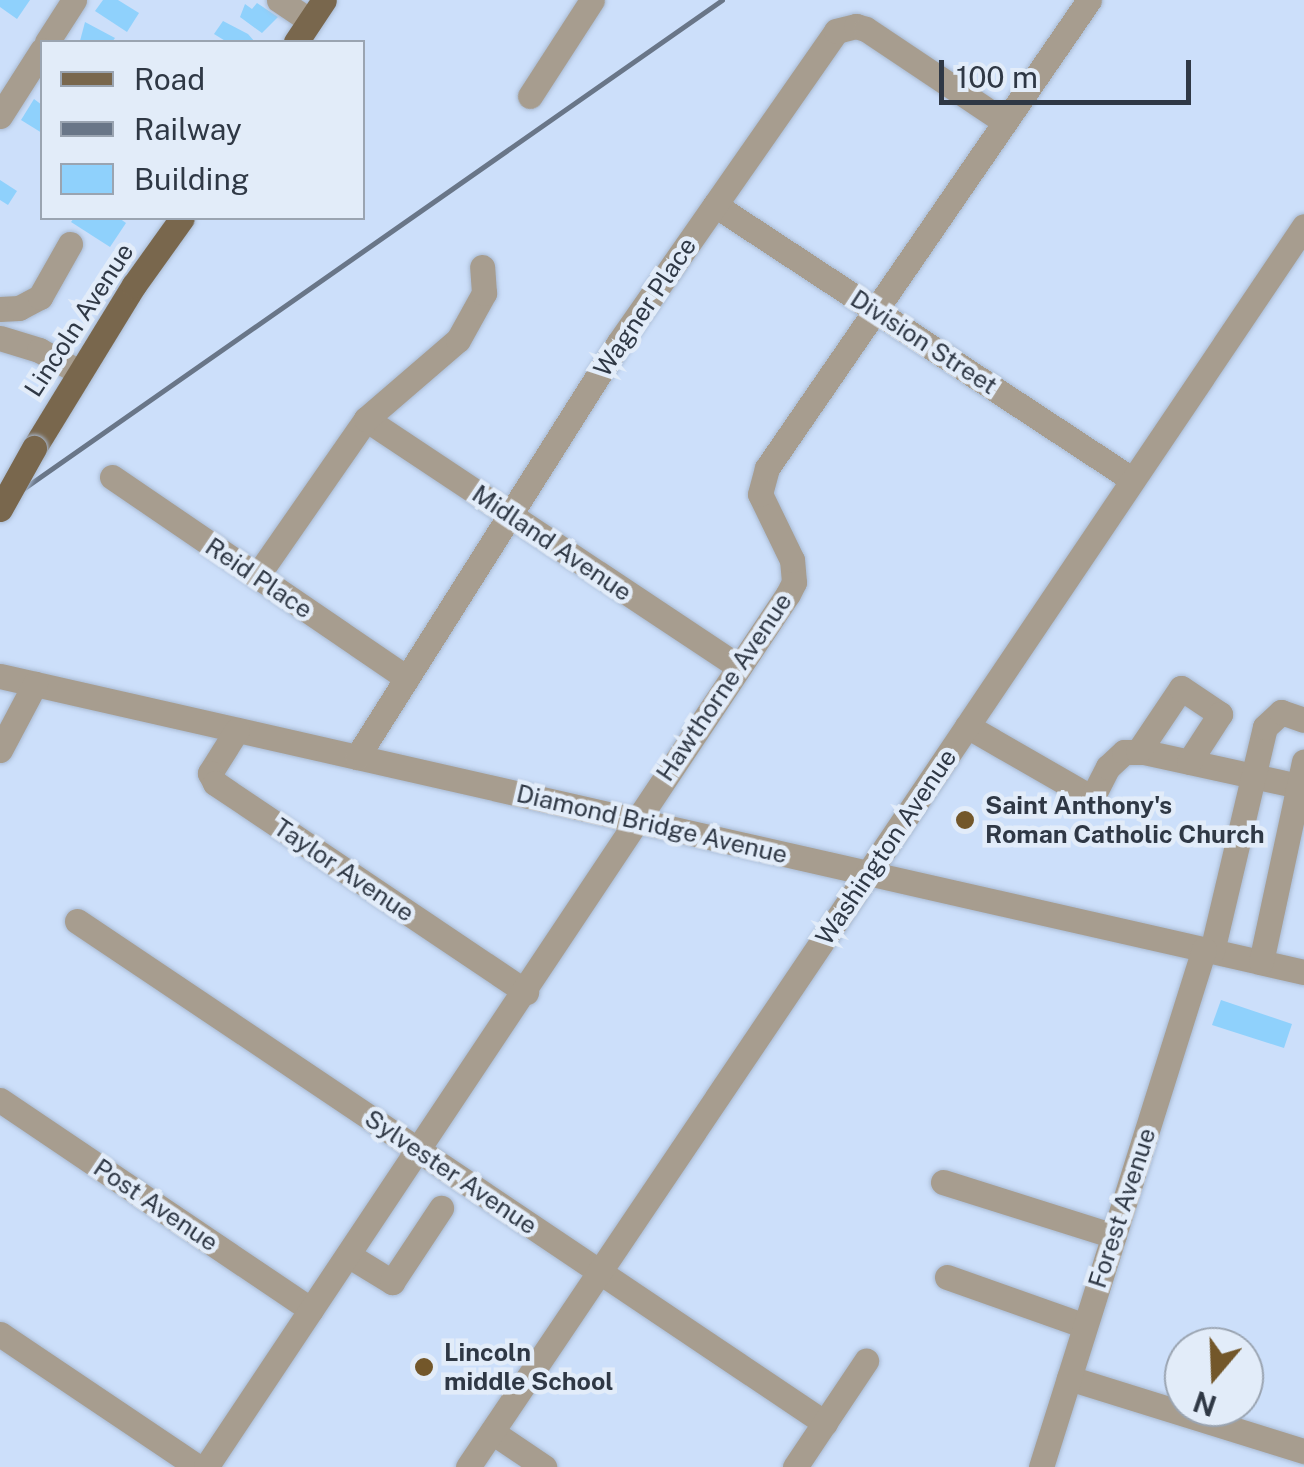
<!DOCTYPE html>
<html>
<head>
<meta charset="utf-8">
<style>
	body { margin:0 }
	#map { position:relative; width:1304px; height:1467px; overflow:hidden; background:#ccdffa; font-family:"Public Sans",sans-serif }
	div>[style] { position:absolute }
	.building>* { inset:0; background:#8fd1fc }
	.roads { filter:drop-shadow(0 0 2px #a9bad2) drop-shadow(0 0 2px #a9bad2) }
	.minor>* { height:25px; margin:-12.5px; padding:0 12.5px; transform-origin:12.5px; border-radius:12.5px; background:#a79d8f }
	.major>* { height:25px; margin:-12.5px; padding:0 12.5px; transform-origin:12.5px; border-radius:12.5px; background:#79674d }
	.rail>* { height:5px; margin:-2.5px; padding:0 2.5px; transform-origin:2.5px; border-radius:2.5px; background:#697688 }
	.bridges { filter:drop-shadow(0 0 2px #a9bad2) drop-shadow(0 0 2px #a9bad2) }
	.major-bridge>* { height:25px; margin:-12.5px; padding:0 12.5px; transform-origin:12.5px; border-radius:12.5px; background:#79674d }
	.dots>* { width:28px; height:28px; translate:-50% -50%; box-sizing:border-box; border:5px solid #e2ecf9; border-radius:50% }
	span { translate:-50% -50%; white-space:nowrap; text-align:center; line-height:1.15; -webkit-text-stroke:9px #e2ecf9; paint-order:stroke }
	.street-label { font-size:25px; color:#2f3845 }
	.poi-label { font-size:25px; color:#2f3845; font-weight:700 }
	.left { translate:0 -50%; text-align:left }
	.legend { position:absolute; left:40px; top:40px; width:325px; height:180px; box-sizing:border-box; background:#e2ecf9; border:2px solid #9aa4b1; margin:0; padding:12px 18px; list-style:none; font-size:30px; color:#2f3845 }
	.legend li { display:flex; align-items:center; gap:20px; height:50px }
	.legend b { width:50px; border:2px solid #9aa4b1 }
	.north { position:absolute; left:1164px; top:1327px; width:100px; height:100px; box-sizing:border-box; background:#e2ecf9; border:2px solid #9aa4b1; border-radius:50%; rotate:199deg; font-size:28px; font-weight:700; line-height:40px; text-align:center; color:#2f3845 }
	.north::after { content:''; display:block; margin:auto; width:35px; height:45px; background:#73572a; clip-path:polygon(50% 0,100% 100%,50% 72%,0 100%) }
	.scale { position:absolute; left:939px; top:60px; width:252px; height:45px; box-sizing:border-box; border:5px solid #2f3845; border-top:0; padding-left:12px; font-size:30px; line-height:35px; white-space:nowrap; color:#2f3845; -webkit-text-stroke:8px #e2ecf9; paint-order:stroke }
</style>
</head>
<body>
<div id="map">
	<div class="building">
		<i style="clip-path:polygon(0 0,30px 0,17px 19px,0 7px)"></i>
		<i style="clip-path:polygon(103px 0,118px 0,139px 13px,127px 32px,95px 11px)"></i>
		<i style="clip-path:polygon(257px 3px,278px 17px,262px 33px,240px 17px,245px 4px,252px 9px)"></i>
		<i style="clip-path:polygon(223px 21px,248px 34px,255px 42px,227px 42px,214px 34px)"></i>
		<i style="clip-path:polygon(85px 22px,115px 38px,112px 42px,80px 41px)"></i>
		<i style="clip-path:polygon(34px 99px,42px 105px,42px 133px,21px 120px)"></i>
		<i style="clip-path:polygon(0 180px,17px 191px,8px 205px,0 200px)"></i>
		<i style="clip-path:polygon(74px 218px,119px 218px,126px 223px,110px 247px,71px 222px)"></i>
		<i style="clip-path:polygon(1221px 1000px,1292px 1024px,1284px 1048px,1212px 1025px)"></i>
	</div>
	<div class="roads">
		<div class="minor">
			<i style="left:279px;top:0;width:37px;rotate:34deg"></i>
			<i style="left:47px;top:42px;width:50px;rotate:-57.3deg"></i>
			<i style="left:530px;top:96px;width:114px;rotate:-57.1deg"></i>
			<i style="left:0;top:116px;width:78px;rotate:-57.5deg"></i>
			<i style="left:715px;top:205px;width:500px;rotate:33.34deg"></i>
			<i style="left:0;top:309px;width:19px;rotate:-3deg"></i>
			<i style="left:19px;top:308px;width:24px;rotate:-28deg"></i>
			<i style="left:40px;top:297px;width:61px;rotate:-60.5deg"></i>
			<i style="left:0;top:338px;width:41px;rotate:17.1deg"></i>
			<i style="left:39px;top:350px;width:46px;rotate:28.8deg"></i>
			<i style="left:366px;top:419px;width:447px;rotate:33.6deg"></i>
			<i style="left:112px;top:477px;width:357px;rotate:34.3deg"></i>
			<i style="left:257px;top:576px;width:191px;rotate:-55.2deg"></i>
			<i style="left:366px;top:419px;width:121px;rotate:-40.7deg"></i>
			<i style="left:458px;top:340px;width:54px;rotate:-61deg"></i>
			<i style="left:484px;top:293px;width:26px;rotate:-94deg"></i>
			<i style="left:0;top:676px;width:1337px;rotate:12.79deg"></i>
			<i style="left:967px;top:726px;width:144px;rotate:29.9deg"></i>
			<i style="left:1092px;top:798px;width:35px;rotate:-63deg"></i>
			<i style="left:1108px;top:767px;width:22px;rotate:-43deg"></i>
			<i style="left:1124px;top:752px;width:20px"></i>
			<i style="left:1144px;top:752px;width:159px;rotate:12.4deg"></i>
			<i style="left:237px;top:730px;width:51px;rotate:122.1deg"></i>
			<i style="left:210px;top:773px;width:11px;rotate:63deg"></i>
			<i style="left:215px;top:783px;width:375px;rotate:33.9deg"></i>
			<i style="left:0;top:750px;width:75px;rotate:-62.1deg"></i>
			<i style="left:1138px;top:752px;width:77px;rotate:-56.1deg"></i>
			<i style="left:1181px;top:688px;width:47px;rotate:33.7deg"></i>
			<i style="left:1220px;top:714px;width:57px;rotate:122.9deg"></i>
			<i style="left:357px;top:757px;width:489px;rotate:-57.7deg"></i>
			<i style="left:618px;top:344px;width:381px;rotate:-55.1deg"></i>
			<i style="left:836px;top:31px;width:21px;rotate:-14deg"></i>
			<i style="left:856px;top:26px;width:10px;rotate:17deg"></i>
			<i style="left:866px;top:29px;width:167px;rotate:33.8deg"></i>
			<i style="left:77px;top:921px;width:901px;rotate:33.87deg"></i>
			<i style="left:1212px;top:951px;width:230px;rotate:-76.7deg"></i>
			<i style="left:1265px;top:727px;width:22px;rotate:-43deg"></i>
			<i style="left:1281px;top:712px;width:24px;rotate:19deg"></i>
			<i style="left:1261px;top:962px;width:205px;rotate:-77.9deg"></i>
			<i style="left:0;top:1100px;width:375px;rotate:34deg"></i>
			<i style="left:943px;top:1182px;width:179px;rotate:17.5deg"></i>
			<i style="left:348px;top:1255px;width:52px;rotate:31.5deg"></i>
			<i style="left:392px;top:1282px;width:89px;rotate:-56.5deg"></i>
			<i style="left:947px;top:1277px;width:146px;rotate:19.5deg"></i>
			<i style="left:0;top:1334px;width:239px;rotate:33.9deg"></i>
			<i style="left:1069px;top:1378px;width:246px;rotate:17.3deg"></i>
			<i style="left:492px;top:1432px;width:63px;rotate:33.9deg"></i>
			<i style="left:206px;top:1467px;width:1049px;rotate:-56.31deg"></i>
			<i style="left:788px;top:594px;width:13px;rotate:-63deg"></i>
			<i style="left:794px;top:582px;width:22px;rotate:-95deg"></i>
			<i style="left:792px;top:560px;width:73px;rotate:-115.9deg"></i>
			<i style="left:760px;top:494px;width:27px;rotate:-75deg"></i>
			<i style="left:767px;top:468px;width:568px;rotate:-55.47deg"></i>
			<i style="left:468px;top:1467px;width:1496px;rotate:-56.03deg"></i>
			<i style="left:795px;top:1467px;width:128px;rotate:-56.2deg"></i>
			<i style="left:1041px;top:1467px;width:543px;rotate:-72.53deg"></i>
		</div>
		<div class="major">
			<i style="left:296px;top:42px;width:50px;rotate:-56.3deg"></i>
			<i style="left:34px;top:448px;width:191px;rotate:-58.5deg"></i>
			<i style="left:134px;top:285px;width:82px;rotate:-54.4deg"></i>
		</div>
	</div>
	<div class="rail">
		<i style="left:0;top:505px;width:881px;rotate:-34.97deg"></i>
	</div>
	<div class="bridges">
		<div class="major-bridge">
			<i style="left:0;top:509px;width:70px;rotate:-60.9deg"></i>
		</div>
	</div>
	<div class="dots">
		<i style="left:965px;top:820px;background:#73572a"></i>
		<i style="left:424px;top:1367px;background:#73572a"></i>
	</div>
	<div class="street-label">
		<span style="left:645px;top:307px;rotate:-56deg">Wagner Place</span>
		<span style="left:79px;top:320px;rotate:-57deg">Lincoln Avenue</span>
		<span style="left:924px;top:342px;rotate:33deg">Division Street</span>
		<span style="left:552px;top:543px;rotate:34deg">Midland Avenue</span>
		<span style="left:259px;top:578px;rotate:34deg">Reid Place</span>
		<span style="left:724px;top:687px;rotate:-56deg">Hawthorne Avenue</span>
		<span style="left:652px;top:824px;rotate:13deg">Diamond Bridge Avenue</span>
		<span style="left:886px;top:847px;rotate:-56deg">Washington Avenue</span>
		<span style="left:344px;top:870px;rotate:34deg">Taylor Avenue</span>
		<span style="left:451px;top:1172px;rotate:34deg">Sylvester Avenue</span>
		<span style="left:156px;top:1205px;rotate:34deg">Post Avenue</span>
		<span style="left:1122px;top:1208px;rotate:-72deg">Forest Avenue</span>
	</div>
	<div class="poi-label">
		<span class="left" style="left:985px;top:820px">Saint Anthony's<br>Roman Catholic Church</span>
		<span class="left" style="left:444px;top:1367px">Lincoln<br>middle School</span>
	</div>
	<ul class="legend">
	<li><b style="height:12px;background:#79674d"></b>Road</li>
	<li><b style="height:12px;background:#697688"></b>Railway</li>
	<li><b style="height:28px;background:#8fd1fc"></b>Building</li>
	</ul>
	<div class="north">N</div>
	<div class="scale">100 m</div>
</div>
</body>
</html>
